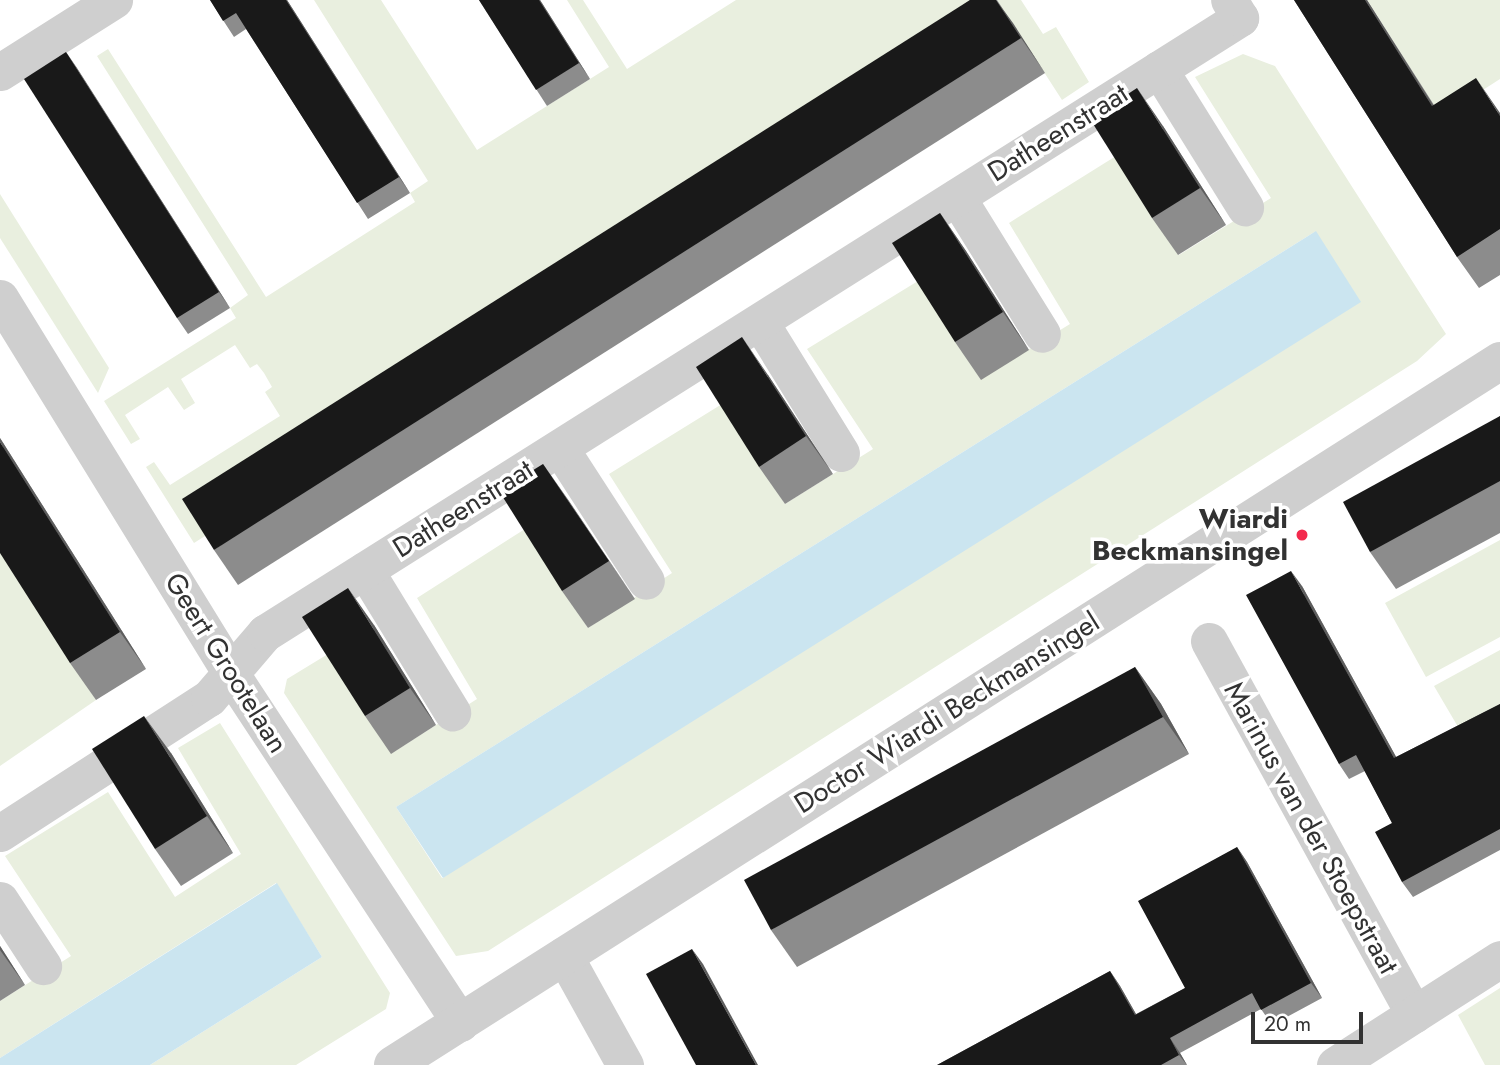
<!DOCTYPE html>
<html>
<head>
<meta charset="utf-8">
<style>
	body { margin:0 }
	#map { position:relative; width:1500px; height:1065px; overflow:hidden; background:#fff; font-family:Jost,sans-serif }
	div>[style] { position:absolute }
	.green>* { inset:0; background:#e9efdf }
	.water>* { inset:0; background:#cbe5f0 }
	.minor>* { height:37px; margin:-18.5px; padding:0 18.5px; transform-origin:18.5px; border-radius:18.5px; background:#cfcfcf }
	.tertiary>* { height:38px; margin:-19px; padding:0 19px; transform-origin:19px; border-radius:19px; background:#cfcfcf }
	.wall>* { inset:0; background:#8c8c8c }
	.shaded-wall>* { inset:0; background:#5e5e5e }
	.building>* { inset:0; background:#191919 }
	.dots>* { width:19px; height:19px; translate:-50% -50%; box-sizing:border-box; border:4px solid #fff; border-radius:50% }
	span { translate:-50% -50%; white-space:nowrap; text-align:center; line-height:1.15; -webkit-text-stroke:7px #fff; paint-order:stroke }
	.street-label { font-size:28px; color:#323232 }
	.poi-label { font-size:28px; color:#323232; font-weight:700 }
	.right { translate:-100% -50%; text-align:right }
	.scale { position:absolute; left:1251px; top:1012px; width:112px; height:32px; box-sizing:border-box; border:4px solid #323232; border-top:0; padding-left:9px; font-size:21px; line-height:24px; white-space:nowrap; color:#323232; -webkit-text-stroke:5px #fff; paint-order:stroke }
</style>
</head>
<body>
<div id="map">
	<div class="green">
		<i style="clip-path:polygon(314px 0,381px 0,477px 150px,609px 67px,567px 0,583px 0,627px 69px,736px 0,1021px 0,1043px 34px,1056px 27px,1089px 82px,1062px 100px,1013px 24px,194px 543px,146px 467px,154px 462px,170px 485px,280px 416px,265px 392px,272px 387px,264px 373px,257px 364px,250px 368px,235px 345px,181px 379px,195px 403px,184px 410px,168px 387px,125px 415px,140px 439px,131px 444px,104px 401px,236px 318px,230px 308px,248px 295px,97px 56px,108px 49px,266px 297px,415px 202px,410px 193px,428px 181px)"></i>
		<i style="clip-path:polygon(1367px 0,1500px 0,1500px 79px,1441px 117px)"></i>
		<i style="clip-path:polygon(evenodd,1243px 54px,1275px 66px,1446px 334px,1417px 361px,488px 951px,456px 956px,284px 693px,287px 679px,328px 654px,392px 753px,477px 699px,417px 598px,525px 529px,588px 628px,672px 573px,609px 474px,722px 404px,785px 504px,873px 449px,807px 349px,918px 281px,981px 379px,1070px 324px,1009px 223px,1116px 156px,1179px 255px,1271px 198px,1195px 77px,1243px 54px,1316px 231px,443px 878px,442px 878px,396px 807px,1316px 231px)"></i>
		<i style="clip-path:polygon(0 194px,109px 368px,98px 393px,0 238px)"></i>
		<i style="clip-path:polygon(1500px 540px,1500px 637px,1426px 677px,1385px 603px)"></i>
		<i style="clip-path:polygon(0 549px,96px 700px,0 766px)"></i>
		<i style="clip-path:polygon(1500px 650px,1500px 710px,1461px 732px,1434px 686px)"></i>
		<i style="clip-path:polygon(220px 723px,390px 993px,386px 1009px,296px 1065px,150px 1065px,322px 957px,276px 883px,0 1058px,0 1001px,71px 956px,5px 856px,108px 792px,175px 897px,241px 854px,178px 748px)"></i>
		<i style="clip-path:polygon(1500px 988px,1500px 1065px,1485px 1065px,1458px 1015px)"></i>
	</div>
	<div class="water">
		<i style="clip-path:polygon(1316px 231px,1361px 302px,443px 878px,396px 807px)"></i>
		<i style="clip-path:polygon(277px 883px,322px 957px,150px 1065px,0 1065px,0 1058px)"></i>
	</div>
	<div class="minor">
		<i style="left:1159px;top:69px;width:163px;rotate:58.1deg"></i>
		<i style="left:0;top:72px;width:135px;rotate:-32.3deg"></i>
		<i style="left:957px;top:197px;width:161px;rotate:58.2deg"></i>
		<i style="left:0;top:298px;width:445px;rotate:58.4deg"></i>
		<i style="left:233px;top:677px;width:414px;rotate:56.7deg"></i>
		<i style="left:760px;top:322px;width:154px;rotate:58.3deg"></i>
		<i style="left:560px;top:448px;width:158px;rotate:57.1deg"></i>
		<i style="left:365px;top:570px;width:167px;rotate:58.5deg"></i>
		<i style="left:1209px;top:641px;width:426px;rotate:61.2deg"></i>
		<i style="left:0;top:833px;width:249px;rotate:-32.9deg"></i>
		<i style="left:209px;top:698px;width:86px;rotate:-49.3deg"></i>
		<i style="left:265px;top:633px;width:1153px;rotate:-32.24deg"></i>
		<i style="left:1240px;top:18px;width:21px;rotate:-121deg"></i>
		<i style="left:0;top:900px;width:79px;rotate:56.9deg"></i>
		<i style="left:564px;top:955px;width:126px;rotate:61deg"></i>
		<i style="left:1335px;top:1065px;width:196px;rotate:-32.7deg"></i>
	</div>
	<div class="tertiary">
		<i style="left:393px;top:1065px;width:1312px;rotate:-32.45deg"></i>
	</div>
	<div class="wall">
		<i style="clip-path:polygon(210px 0,287px 0,410px 193px,368px 219px,246px 29px,234px 37px)"></i>
		<i style="clip-path:polygon(479px 0,540px 0,590px 79px,547px 106px)"></i>
		<i style="clip-path:polygon(970px 0,997px 0,1045px 73px,238px 585px,214px 550px)"></i>
		<i style="clip-path:polygon(1294px 0,1367px 0,1434px 105px,1500px 113px,1500px 275px,1479px 288px,1457px 257px)"></i>
		<i style="clip-path:polygon(66px 52px,230px 308px,188px 334px,177px 318px)"></i>
		<i style="clip-path:polygon(1163px 126px,1226px 225px,1178px 255px,1152px 218px)"></i>
		<i style="clip-path:polygon(940px 213px,966px 251px,1029px 350px,981px 380px,955px 342px)"></i>
		<i style="clip-path:polygon(768px 375px,833px 474px,785px 504px,759px 467px)"></i>
		<i style="clip-path:polygon(1500px 416px,1500px 533px,1396px 589px,1370px 552px)"></i>
		<i style="clip-path:polygon(0 438px,146px 669px,96px 700px,70px 663px)"></i>
		<i style="clip-path:polygon(543px 464px,635px 599px,588px 628px,562px 591px)"></i>
		<i style="clip-path:polygon(1302px 586px,1396px 757px,1500px 704px,1500px 850px,1413px 897px,1402px 882px,1392px 823px,1365px 771px,1349px 779px,1339px 764px)"></i>
		<i style="clip-path:polygon(374px 625px,436px 725px,391px 754px,365px 716px)"></i>
		<i style="clip-path:polygon(1135px 667px,1161px 704px,1189px 754px,797px 967px,771px 930px)"></i>
		<i style="clip-path:polygon(171px 753px,233px 853px,181px 886px,155px 849px)"></i>
		<i style="clip-path:polygon(1237px 847px,1247px 862px,1322px 998px,1272px 1025px,1261px 1009px,1180px 1053px,1187px 1065px,937px 1065px,1110px 971px,1120px 986px,1136px 1014px,1185px 988px)"></i>
		<i style="clip-path:polygon(0 946px,25px 985px,0 1001px)"></i>
	</div>
	<div class="shaded-wall">
		<i style="clip-path:polygon(286px 0,287px 0,410px 193px,399px 177px)"></i>
		<i style="clip-path:polygon(539px 0,540px 0,590px 79px,579px 63px)"></i>
		<i style="clip-path:polygon(996px 0,1013px 23px,1045px 73px,1021px 38px)"></i>
		<i style="clip-path:polygon(1365px 0,1367px 0,1454px 138px,1432px 106px)"></i>
		<i style="clip-path:polygon(66px 52px,77px 68px,230px 308px,219px 292px)"></i>
		<i style="clip-path:polygon(1476px 78px,1500px 113px,1500px 116px)"></i>
		<i style="clip-path:polygon(1137px 88px,1163px 126px,1226px 225px,1200px 188px)"></i>
		<i style="clip-path:polygon(940px 213px,966px 251px,1029px 350px,1003px 312px)"></i>
		<i style="clip-path:polygon(742px 337px,768px 375px,833px 474px,806px 436px)"></i>
		<i style="clip-path:polygon(0 438px,146px 669px,120px 632px,0 442px)"></i>
		<i style="clip-path:polygon(543px 464px,569px 501px,635px 599px,609px 561px)"></i>
		<i style="clip-path:polygon(1291px 571px,1302px 586px,1405px 773px,1394px 758px)"></i>
		<i style="clip-path:polygon(348px 588px,374px 625px,436px 725px,410px 688px)"></i>
		<i style="clip-path:polygon(1135px 667px,1161px 704px,1189px 754px,1163px 717px)"></i>
		<i style="clip-path:polygon(144px 716px,171px 753px,233px 853px,207px 816px)"></i>
		<i style="clip-path:polygon(1237px 847px,1247px 862px,1322px 998px,1311px 983px)"></i>
		<i style="clip-path:polygon(0 946px,25px 985px,0 950px)"></i>
		<i style="clip-path:polygon(692px 949px,703px 964px,758px 1065px,756px 1065px)"></i>
		<i style="clip-path:polygon(1110px 971px,1120px 986px,1145px 1030px,1135px 1015px)"></i>
		<i style="clip-path:polygon(1170px 1038px,1180px 1053px,1187px 1065px,1179px 1055px)"></i>
	</div>
	<div class="building">
		<i style="clip-path:polygon(210px 0,286px 0,399px 177px,357px 203px,236px 13px,223px 21px)"></i>
		<i style="clip-path:polygon(479px 0,539px 0,579px 63px,536px 90px)"></i>
		<i style="clip-path:polygon(970px 0,996px 0,1021px 38px,214px 550px,182px 499px)"></i>
		<i style="clip-path:polygon(1294px 0,1365px 0,1432px 106px,1476px 78px,1500px 116px,1500px 229px,1457px 257px)"></i>
		<i style="clip-path:polygon(66px 52px,219px 292px,177px 318px,24px 79px)"></i>
		<i style="clip-path:polygon(1137px 88px,1200px 188px,1152px 218px,1090px 119px)"></i>
		<i style="clip-path:polygon(940px 213px,1003px 312px,955px 342px,892px 243px)"></i>
		<i style="clip-path:polygon(742px 337px,806px 436px,759px 467px,696px 367px)"></i>
		<i style="clip-path:polygon(1500px 416px,1500px 481px,1370px 552px,1343px 502px)"></i>
		<i style="clip-path:polygon(0 442px,120px 632px,70px 663px,0 553px)"></i>
		<i style="clip-path:polygon(543px 464px,609px 561px,562px 591px,499px 491px)"></i>
		<i style="clip-path:polygon(1291px 571px,1394px 758px,1500px 704px,1500px 829px,1402px 882px,1375px 832px,1392px 823px,1356px 755px,1339px 764px,1246px 595px)"></i>
		<i style="clip-path:polygon(348px 588px,410px 688px,365px 716px,302px 617px)"></i>
		<i style="clip-path:polygon(1135px 667px,1163px 717px,771px 930px,744px 880px)"></i>
		<i style="clip-path:polygon(144px 716px,207px 816px,155px 849px,92px 749px)"></i>
		<i style="clip-path:polygon(1237px 847px,1311px 983px,1261px 1010px,1252px 993px,1170px 1038px,1179px 1055px,1161px 1065px,937px 1065px,1110px 971px,1135px 1015px,1185px 988px,1138px 901px)"></i>
		<i style="clip-path:polygon(692px 949px,756px 1065px,696px 1065px,646px 974px)"></i>
	</div>
	<div class="dots">
		<i style="left:1302px;top:535px;background:#f32a4d"></i>
	</div>
	<div class="street-label">
		<span style="left:1058px;top:133px;rotate:-32deg">Datheenstraat</span>
		<span style="left:463px;top:509px;rotate:-32deg">Datheenstraat</span>
		<span style="left:226px;top:663px;rotate:58deg">Geert Grootelaan</span>
		<span style="left:947px;top:713px;rotate:-32deg">Doctor Wiardi Beckmansingel</span>
		<span style="left:1311px;top:828px;rotate:61deg">Marinus van der Stoepstraat</span>
	</div>
	<div class="poi-label">
		<span class="right" style="left:1288px;top:535px">Wiardi<br>Beckmansingel</span>
	</div>
	<div class="scale">20 m</div>
</div>
</body>
</html>
